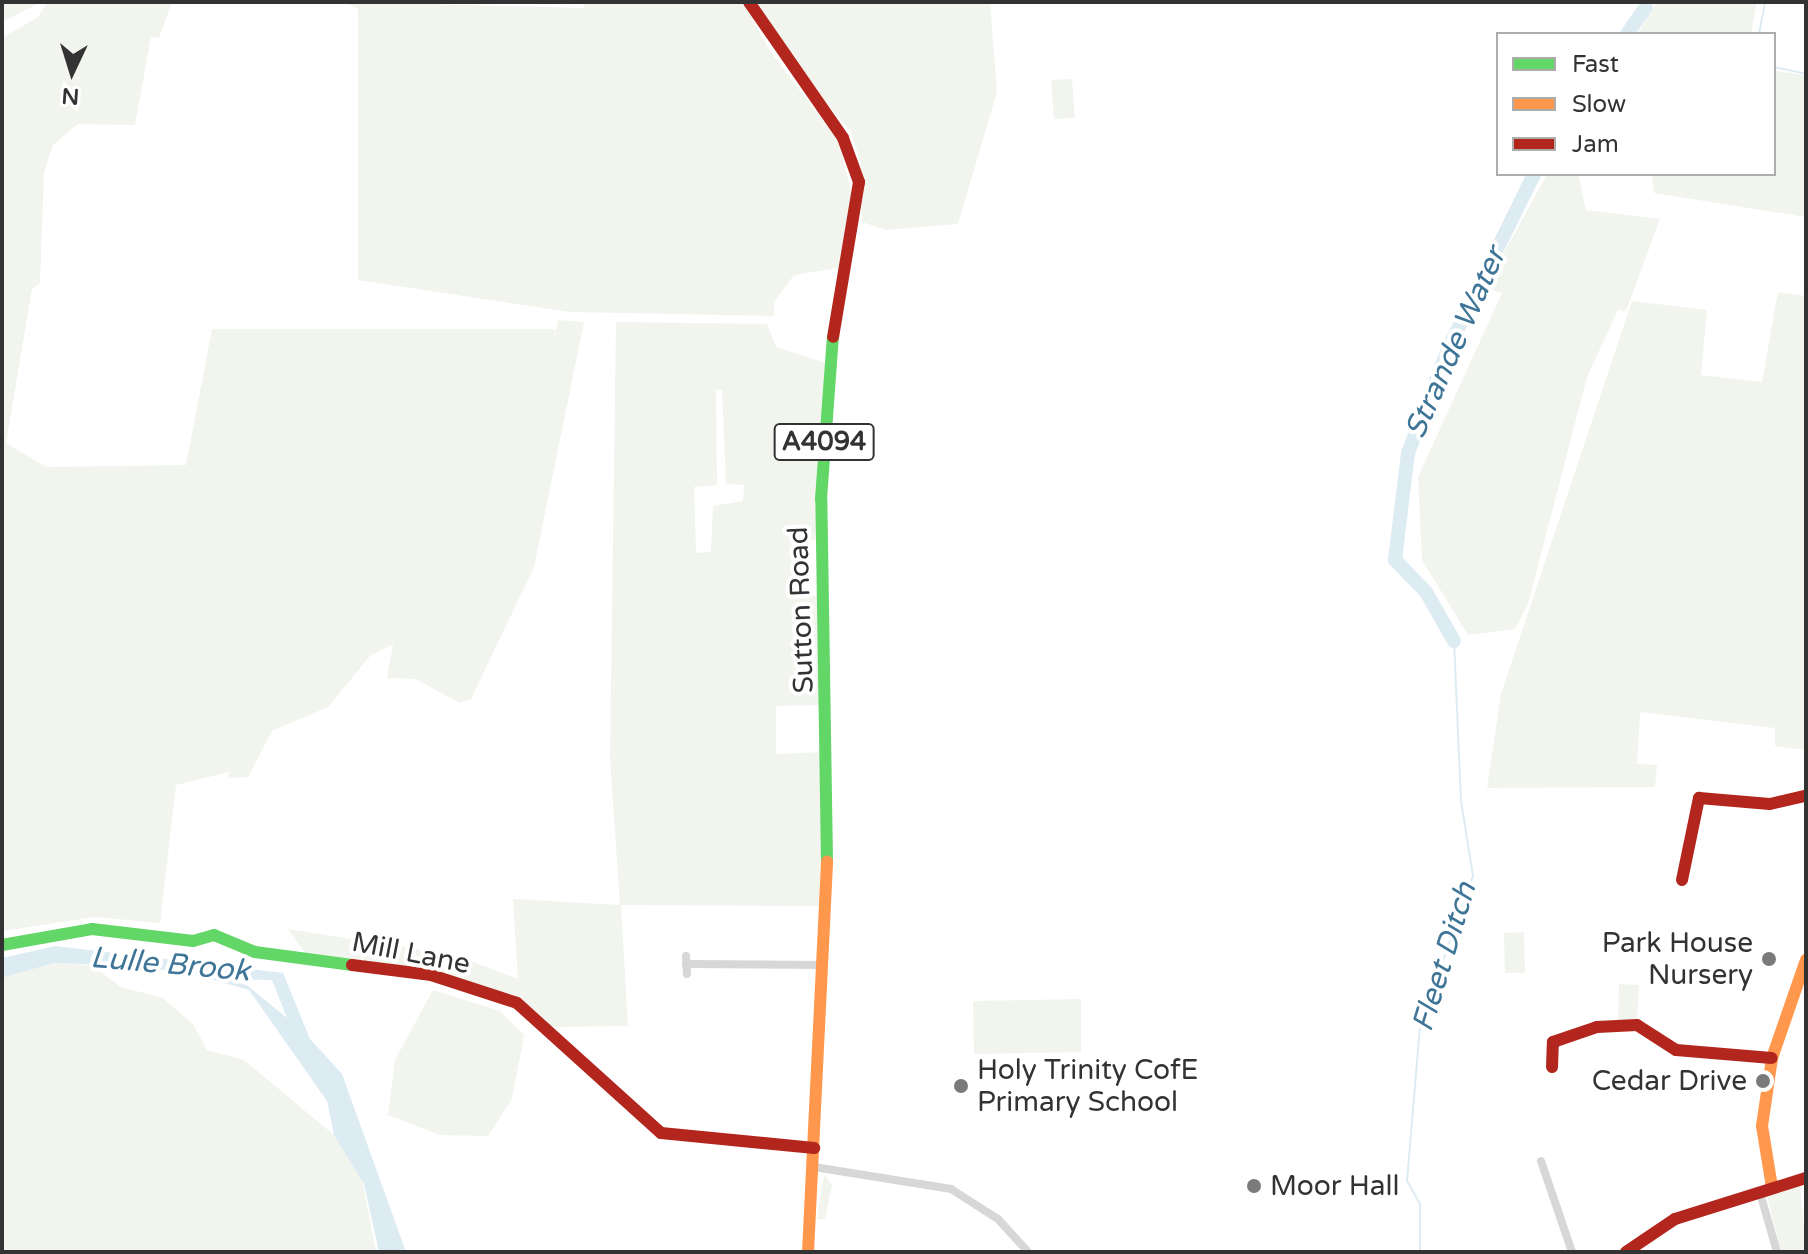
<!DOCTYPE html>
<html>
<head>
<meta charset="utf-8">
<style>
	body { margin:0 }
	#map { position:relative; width:1808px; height:1254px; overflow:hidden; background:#fff; font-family:"Varela Round",sans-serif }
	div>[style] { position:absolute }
	.green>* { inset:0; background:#f1f5ed }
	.water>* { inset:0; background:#ddebf3 }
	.stream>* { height:2px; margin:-1px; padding:0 1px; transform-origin:1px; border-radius:1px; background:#ddebf3 }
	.river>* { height:14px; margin:-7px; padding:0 7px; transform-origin:7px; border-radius:7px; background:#ddebf3 }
	.street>* { height:8px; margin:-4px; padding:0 4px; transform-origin:4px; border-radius:4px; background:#d7d7d7 }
	.fast>* { height:12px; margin:-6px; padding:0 6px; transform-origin:6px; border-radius:6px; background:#63d668 }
	.slow>* { height:12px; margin:-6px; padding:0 6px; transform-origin:6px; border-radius:6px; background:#ff974d }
	.jam>* { height:12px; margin:-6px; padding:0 6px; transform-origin:6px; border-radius:6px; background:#b3261e }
	.dots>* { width:22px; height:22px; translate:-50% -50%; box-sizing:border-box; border:4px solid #fff; border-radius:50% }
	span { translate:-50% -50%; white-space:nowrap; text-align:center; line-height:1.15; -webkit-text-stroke:8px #fff; paint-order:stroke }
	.shield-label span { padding:2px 6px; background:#fff; border:2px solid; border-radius:6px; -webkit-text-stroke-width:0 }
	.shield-label { font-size:26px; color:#333; font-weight:700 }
	.street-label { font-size:28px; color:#333 }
	.poi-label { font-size:28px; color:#333 }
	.right { translate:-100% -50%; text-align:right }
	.left { translate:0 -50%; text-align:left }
	.water-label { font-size:30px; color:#3f7597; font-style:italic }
	.frame { position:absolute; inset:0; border:4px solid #333; pointer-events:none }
	.legend { position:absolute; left:1496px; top:32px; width:280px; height:144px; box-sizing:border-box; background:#fff; border:2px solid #adadad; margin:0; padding:10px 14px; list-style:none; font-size:24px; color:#333 }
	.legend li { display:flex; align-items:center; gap:16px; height:40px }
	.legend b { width:40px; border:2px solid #adadad }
	.north { position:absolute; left:32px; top:32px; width:80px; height:80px; -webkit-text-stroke:6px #fff; paint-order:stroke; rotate:184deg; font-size:22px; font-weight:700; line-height:32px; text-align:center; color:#333 }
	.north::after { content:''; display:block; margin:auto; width:28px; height:36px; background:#333; clip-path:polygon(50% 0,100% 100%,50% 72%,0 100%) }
</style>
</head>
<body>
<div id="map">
	<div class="green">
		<i style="clip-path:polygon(2px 2px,41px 2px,2px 22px)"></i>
		<i style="clip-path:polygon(47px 2px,172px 2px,159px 38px,151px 37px,135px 125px,78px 124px,53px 145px,44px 172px,40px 283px,32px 289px,6px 443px,46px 467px,186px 465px,212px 329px,555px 329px,553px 345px,558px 320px,584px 322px,534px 567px,471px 699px,460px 703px,415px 679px,387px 678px,393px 644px,370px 656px,328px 707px,272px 731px,248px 777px,228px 778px,229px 772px,176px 785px,160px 923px,95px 917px,2px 931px,2px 38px,38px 17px)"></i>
		<i style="clip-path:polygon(344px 2px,584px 8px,585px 2px,743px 2px,770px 51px,838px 140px,853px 198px,844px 267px,794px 275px,774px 302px,774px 316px,570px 312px,358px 280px,358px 9px)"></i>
		<i style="clip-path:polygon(758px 2px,990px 2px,997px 92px,958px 224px,886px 230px,862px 222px,861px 164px,851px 132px,793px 65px)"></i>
		<i style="clip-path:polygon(1657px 2px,1757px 2px,1751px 34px,1637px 34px)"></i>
		<i style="clip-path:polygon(1774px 71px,1806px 75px,1806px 217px,1654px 193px,1652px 174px,1774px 174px)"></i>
		<i style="clip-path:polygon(1072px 79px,1075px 118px,1054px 119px,1051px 80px)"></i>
		<i style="clip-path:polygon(1547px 174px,1578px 174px,1586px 210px,1660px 219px,1626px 311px,1618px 310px,1587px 377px,1528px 604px,1515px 629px,1468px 635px,1422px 560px,1418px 477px,1502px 293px,1485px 288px)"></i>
		<i style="clip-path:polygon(1778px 292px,1806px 296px,1806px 750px,1775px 746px,1775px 728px,1640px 712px,1637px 764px,1657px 765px,1655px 787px,1487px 788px,1501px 694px,1632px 301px,1707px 310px,1701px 375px,1762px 382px)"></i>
		<i style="clip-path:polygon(evenodd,616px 322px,767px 324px,776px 347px,826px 363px,815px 540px,801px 540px,802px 594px,818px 596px,822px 705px,776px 706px,776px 754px,824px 752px,821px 906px,621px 905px,628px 1026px,551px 1027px,509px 993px,307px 956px,288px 929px,455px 955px,518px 979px,513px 899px,620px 905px,610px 758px,616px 322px,716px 390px,722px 390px,726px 484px,744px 485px,743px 501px,713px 506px,711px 552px,696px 553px,694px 487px,717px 485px,716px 390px)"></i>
		<i style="clip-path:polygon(1524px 932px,1525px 973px,1505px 973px,1504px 933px)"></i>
		<i style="clip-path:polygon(54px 963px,91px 965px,121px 987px,163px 998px,193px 1024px,207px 1050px,244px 1060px,334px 1135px,362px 1179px,376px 1252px,2px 1252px,2px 978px)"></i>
		<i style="clip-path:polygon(1619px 984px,1639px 985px,1637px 1021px,1618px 1020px)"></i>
		<i style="clip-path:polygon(433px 990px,500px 1011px,524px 1035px,512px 1099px,488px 1136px,440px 1135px,388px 1115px,395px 1060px)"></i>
		<i style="clip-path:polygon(1081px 999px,1081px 1052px,974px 1054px,973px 1001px)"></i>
		<i style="clip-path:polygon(824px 1175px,832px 1185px,825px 1219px,817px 1219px)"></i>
		<i style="clip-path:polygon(1800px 1186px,1806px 1252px,1781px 1252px,1767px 1196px)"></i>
	</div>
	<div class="water">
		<i style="clip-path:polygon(evenodd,55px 946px,283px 973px,310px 1039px,342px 1074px,406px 1252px,379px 1252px,364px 1184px,334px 1135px,327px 1101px,249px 990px,186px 972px,112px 965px,54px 963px,2px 978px,2px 958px,55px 946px,228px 979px,272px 980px,287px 1018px,248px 986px,228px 979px)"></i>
	</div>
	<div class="stream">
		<i style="left:1646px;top:7px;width:6px;rotate:-59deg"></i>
		<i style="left:1759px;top:34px;width:33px;rotate:-79deg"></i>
		<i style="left:1774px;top:67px;width:33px;rotate:12deg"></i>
		<i style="left:1420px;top:1252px;width:48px;rotate:-90deg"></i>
		<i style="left:1420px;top:1204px;width:26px;rotate:-119deg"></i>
		<i style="left:1407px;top:1181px;width:157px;rotate:-85.2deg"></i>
		<i style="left:1420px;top:1025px;width:158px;rotate:-70.4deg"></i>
		<i style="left:1473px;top:876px;width:76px;rotate:-99.1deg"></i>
		<i style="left:1461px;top:801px;width:160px;rotate:-92.5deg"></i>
	</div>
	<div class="river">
		<i style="left:1627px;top:34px;width:33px;rotate:-55deg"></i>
		<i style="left:1454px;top:641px;width:56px;rotate:-119.7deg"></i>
		<i style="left:1426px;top:592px;width:45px;rotate:-134.1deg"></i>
		<i style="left:1395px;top:560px;width:108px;rotate:-83.1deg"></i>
		<i style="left:1408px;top:453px;width:114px;rotate:-68.9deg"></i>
		<i style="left:1449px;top:347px;width:193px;rotate:-63.8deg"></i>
	</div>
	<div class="street">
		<i style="left:686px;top:956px;width:18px;rotate:87deg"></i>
		<i style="left:686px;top:964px;width:137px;rotate:0.4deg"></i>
		<i style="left:1541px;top:1161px;width:96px;rotate:71.2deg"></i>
		<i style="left:814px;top:1167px;width:139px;rotate:9.1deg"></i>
		<i style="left:951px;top:1189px;width:56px;rotate:32.6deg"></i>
		<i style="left:998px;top:1219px;width:45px;rotate:47.7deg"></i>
		<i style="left:1760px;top:1193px;width:61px;rotate:73.9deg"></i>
	</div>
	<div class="fast">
		<i style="left:827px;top:861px;width:362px;rotate:-90.9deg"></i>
		<i style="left:821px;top:499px;width:162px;rotate:-85.8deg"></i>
		<i style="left:2px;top:945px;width:91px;rotate:-10.1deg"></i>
		<i style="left:92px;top:929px;width:102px;rotate:6.8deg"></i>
		<i style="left:193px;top:941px;width:22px;rotate:-16deg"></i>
		<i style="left:214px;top:935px;width:44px;rotate:22.5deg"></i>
		<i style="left:255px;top:952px;width:98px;rotate:7.6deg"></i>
	</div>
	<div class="slow">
		<i style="left:1772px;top:1187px;width:62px;rotate:-99.3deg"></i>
		<i style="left:1762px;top:1126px;width:69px;rotate:-81.6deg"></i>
		<i style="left:1772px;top:1058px;width:104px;rotate:-70.9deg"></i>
		<i style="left:808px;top:1252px;width:391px;rotate:-87.2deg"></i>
	</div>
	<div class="jam">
		<i style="left:749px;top:2px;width:165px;rotate:55.3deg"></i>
		<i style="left:843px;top:138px;width:47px;rotate:70deg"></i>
		<i style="left:859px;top:182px;width:157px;rotate:99.5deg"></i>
		<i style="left:1682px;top:880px;width:84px;rotate:-78.3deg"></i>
		<i style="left:1699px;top:798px;width:71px;rotate:4.8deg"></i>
		<i style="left:1770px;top:804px;width:37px;rotate:-13deg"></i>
		<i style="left:352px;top:965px;width:80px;rotate:7.2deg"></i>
		<i style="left:431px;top:975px;width:90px;rotate:18deg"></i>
		<i style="left:517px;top:1003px;width:194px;rotate:42.1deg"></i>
		<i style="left:661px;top:1133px;width:154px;rotate:5.6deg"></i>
		<i style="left:1552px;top:1067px;width:25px;rotate:-88deg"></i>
		<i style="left:1553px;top:1042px;width:46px;rotate:-18.8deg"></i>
		<i style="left:1597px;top:1027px;width:40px;rotate:-2.9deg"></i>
		<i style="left:1637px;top:1025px;width:46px;rotate:32.7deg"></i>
		<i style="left:1676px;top:1050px;width:96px;rotate:4.8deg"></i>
		<i style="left:1626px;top:1252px;width:59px;rotate:-34deg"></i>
		<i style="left:1675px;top:1219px;width:137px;rotate:-17.4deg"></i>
	</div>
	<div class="dots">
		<i style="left:1769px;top:959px;background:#7a7a7a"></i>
		<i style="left:1763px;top:1081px;background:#7a7a7a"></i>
		<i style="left:961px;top:1086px;background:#7a7a7a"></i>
		<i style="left:1254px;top:1186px;background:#7a7a7a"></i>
	</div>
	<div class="shield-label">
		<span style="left:824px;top:442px">A4094</span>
	</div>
	<div class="street-label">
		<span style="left:801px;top:610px;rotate:-92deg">Sutton Road</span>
		<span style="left:411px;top:953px;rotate:11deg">Mill Lane</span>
	</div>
	<div class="poi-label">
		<span class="right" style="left:1753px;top:959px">Park House<br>Nursery</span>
		<span class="left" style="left:977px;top:1086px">Holy Trinity CofE<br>Primary School</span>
		<span class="right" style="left:1747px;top:1081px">Cedar Drive</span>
		<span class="left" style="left:1270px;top:1186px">Moor Hall</span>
	</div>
	<div class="water-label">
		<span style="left:1456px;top:343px;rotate:-66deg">Strande Water</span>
		<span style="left:1445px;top:957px;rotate:-73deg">Fleet Ditch</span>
		<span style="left:170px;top:965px;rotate:5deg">Lulle Brook</span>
	</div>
	<div class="frame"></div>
	<ul class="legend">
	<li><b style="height:10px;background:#63d668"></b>Fast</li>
	<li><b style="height:10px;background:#ff974d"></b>Slow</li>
	<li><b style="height:10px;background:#b3261e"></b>Jam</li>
	</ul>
	<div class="north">N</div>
</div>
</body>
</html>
